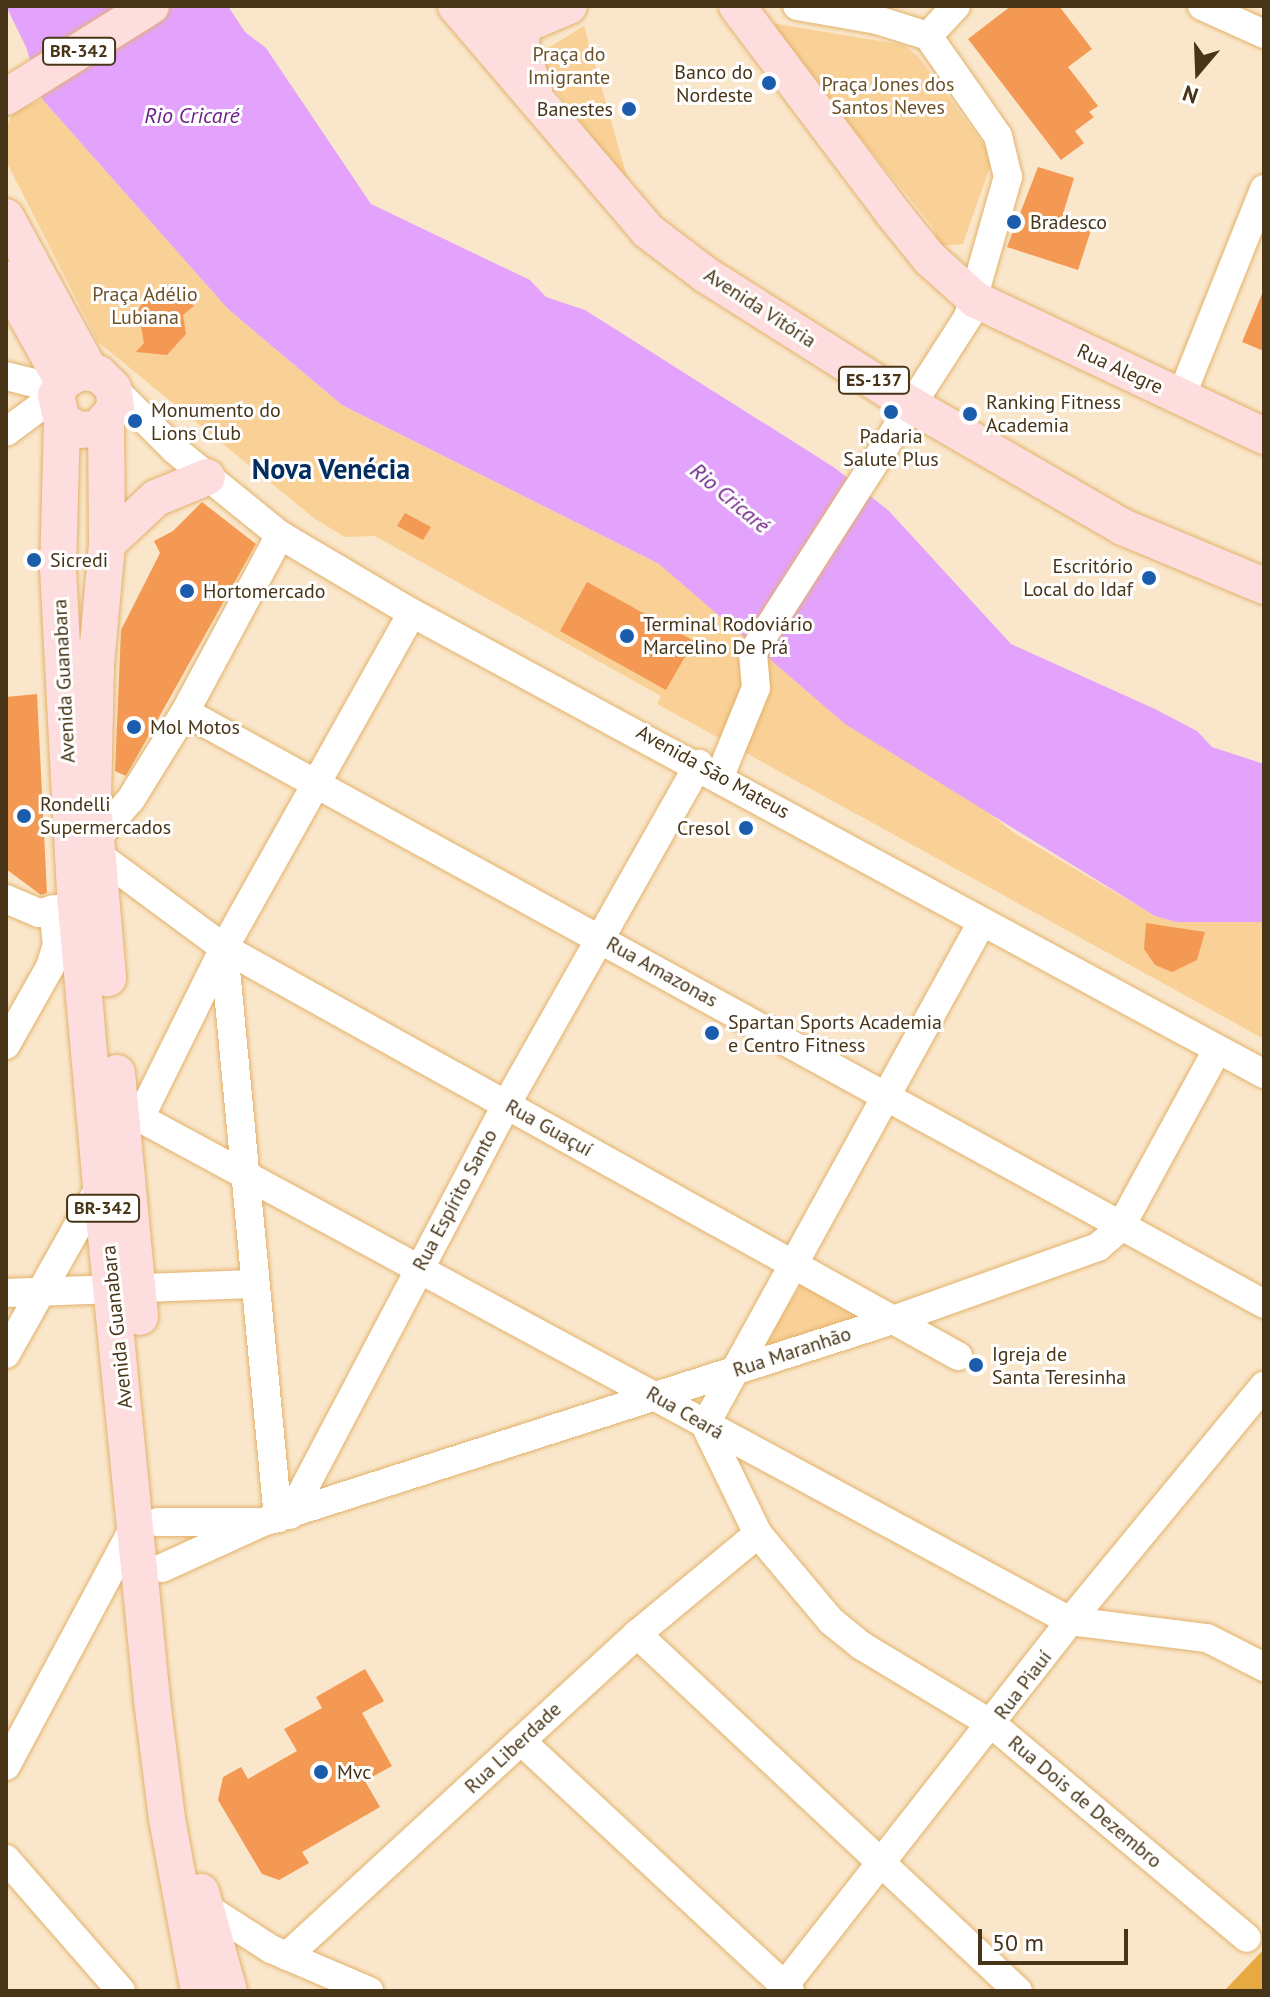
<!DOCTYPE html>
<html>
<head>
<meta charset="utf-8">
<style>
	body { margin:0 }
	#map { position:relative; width:1270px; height:1997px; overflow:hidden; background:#fae7cb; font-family:"PT Sans",sans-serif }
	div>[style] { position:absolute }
	.green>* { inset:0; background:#f9d197 }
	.forest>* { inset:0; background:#e7a941 }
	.water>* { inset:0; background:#e3a3fc }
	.building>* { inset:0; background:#f39953 }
	.roads { filter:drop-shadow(0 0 2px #e2b26b) drop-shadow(0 0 2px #e2b26b) }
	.minor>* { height:28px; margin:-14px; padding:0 14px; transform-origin:14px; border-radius:14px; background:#fff }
	.major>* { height:36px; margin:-18px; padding:0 18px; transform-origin:18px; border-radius:18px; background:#fddddd }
	.dots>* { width:22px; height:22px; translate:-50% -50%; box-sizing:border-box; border:4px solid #fff; border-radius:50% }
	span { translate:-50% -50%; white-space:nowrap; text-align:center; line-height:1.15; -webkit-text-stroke:6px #fff; paint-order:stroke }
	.shield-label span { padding:2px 6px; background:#fff; border:2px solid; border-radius:6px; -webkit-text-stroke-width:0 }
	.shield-label { font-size:18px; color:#483517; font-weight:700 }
	.park-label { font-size:20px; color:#6c5128 }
	.poi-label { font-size:20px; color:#483517 }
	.right { translate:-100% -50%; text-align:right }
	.left { translate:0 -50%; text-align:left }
	.street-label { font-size:20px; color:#483517 }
	.water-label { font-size:22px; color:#6e2187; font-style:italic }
	.district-label { font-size:28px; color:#032d5f; font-weight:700 }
	.frame { position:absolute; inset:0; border:8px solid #483517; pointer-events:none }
	.north { position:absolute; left:1158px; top:32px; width:80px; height:80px; -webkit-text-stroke:6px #fff; paint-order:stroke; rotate:199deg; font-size:22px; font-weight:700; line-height:32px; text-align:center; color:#483517 }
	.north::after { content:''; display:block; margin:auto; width:28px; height:36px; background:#483517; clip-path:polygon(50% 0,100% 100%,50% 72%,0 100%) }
	.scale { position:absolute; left:978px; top:1929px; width:150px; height:36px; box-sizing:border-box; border:4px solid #483517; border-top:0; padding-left:10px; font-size:24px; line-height:28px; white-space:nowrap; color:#483517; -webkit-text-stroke:6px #fff; paint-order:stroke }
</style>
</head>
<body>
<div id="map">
	<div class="green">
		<i style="clip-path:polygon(766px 22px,903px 45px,918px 56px,989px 152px,990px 167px,963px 244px,940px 246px,932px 226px)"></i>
		<i style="clip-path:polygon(584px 26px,629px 184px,536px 65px,548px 48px)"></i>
		<i style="clip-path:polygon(42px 99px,228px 309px,342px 405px,659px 564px,1016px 834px,1155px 916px,1176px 922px,1264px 922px,1264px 1039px,657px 704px,661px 696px,375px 536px,345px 537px,315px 519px,98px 342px,6px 161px,6px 128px,13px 113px)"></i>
		<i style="clip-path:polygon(804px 1280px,865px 1316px,759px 1352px)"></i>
	</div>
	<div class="forest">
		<i style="clip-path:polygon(1264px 1949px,1264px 1991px,1224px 1991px)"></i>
	</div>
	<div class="water">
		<i style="clip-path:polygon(6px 6px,228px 6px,245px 32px,266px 48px,371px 204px,530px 280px,546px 297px,585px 310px,835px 468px,889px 511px,1011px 644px,1155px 709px,1197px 731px,1212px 747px,1264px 764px,1264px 922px,1176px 922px,1155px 916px,845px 724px,659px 564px,342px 405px,228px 309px,42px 99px,26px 47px)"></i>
	</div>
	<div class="building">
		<i style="clip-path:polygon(1011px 6px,1059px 6px,1092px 49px,1068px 67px,1098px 106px,1089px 112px,1094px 117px,1075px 131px,1084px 143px,1061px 160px,968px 39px)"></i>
		<i style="clip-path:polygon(1038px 167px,1074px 178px,1063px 214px,1093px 224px,1078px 270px,1007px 247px)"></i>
		<i style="clip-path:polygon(163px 288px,179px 292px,194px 306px,183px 315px,186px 334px,167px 355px,136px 352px,144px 343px,138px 310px,147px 295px)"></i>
		<i style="clip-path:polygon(1264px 289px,1264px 351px,1242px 342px)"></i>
		<i style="clip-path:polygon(202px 502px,256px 544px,126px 776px,115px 771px,121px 630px,160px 553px,154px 541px,173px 531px)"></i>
		<i style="clip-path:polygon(405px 513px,431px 527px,423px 540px,397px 526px)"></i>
		<i style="clip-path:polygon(587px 582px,694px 641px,666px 690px,560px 631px)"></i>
		<i style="clip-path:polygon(37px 694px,47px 893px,41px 895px,6px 869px,6px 697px)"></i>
		<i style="clip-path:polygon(1146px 923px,1205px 932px,1197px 960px,1172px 972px,1155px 965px,1144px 949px)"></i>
		<i style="clip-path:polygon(365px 1669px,384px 1701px,362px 1713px,392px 1766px,365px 1781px,380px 1807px,302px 1852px,309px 1863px,279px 1880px,262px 1874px,218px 1800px,223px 1777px,241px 1767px,248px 1779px,297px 1751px,284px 1729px,322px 1708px,316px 1697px)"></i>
	</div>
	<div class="roads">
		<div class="minor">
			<i style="left:1202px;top:6px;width:68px;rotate:24.3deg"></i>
			<i style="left:928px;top:36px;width:41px;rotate:-47deg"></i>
			<i style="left:6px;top:376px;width:54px;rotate:14deg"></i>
			<i style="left:113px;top:388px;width:88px;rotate:45deg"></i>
			<i style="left:175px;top:450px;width:135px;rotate:39deg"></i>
			<i style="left:280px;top:535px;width:153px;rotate:30.6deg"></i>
			<i style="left:412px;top:613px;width:969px;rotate:28.42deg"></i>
			<i style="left:1181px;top:397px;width:224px;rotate:-68.2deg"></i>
			<i style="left:6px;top:432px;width:62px;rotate:-36.5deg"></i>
			<i style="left:185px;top:712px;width:1231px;rotate:28.75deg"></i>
			<i style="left:720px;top:776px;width:95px;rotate:-67.8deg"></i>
			<i style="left:756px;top:688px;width:36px;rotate:-95deg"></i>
			<i style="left:753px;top:652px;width:398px;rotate:-57.3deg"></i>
			<i style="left:968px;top:317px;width:146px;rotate:-74.1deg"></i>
			<i style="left:1008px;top:177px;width:42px;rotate:-103.7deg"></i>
			<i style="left:998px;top:136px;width:122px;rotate:-125deg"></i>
			<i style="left:928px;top:36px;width:53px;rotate:-162.6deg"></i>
			<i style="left:877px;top:20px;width:81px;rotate:-170.1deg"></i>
			<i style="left:96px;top:839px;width:53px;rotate:-48.8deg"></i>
			<i style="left:131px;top:799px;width:102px;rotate:-58.2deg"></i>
			<i style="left:185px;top:712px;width:201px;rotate:-61.8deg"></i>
			<i style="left:97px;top:854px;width:158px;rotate:36.5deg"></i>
			<i style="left:224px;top:948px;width:840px;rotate:29.07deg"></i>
			<i style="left:6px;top:899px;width:36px;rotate:23deg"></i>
			<i style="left:39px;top:913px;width:33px;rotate:-12deg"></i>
			<i style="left:982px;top:922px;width:574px;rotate:118.84deg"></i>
			<i style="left:705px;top:1425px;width:121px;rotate:64.1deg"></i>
			<i style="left:758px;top:1534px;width:114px;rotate:50deg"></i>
			<i style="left:831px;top:1621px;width:40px;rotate:39deg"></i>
			<i style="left:862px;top:1646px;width:153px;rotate:31.1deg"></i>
			<i style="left:993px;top:1725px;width:331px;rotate:40deg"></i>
			<i style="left:224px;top:949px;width:572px;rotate:84.58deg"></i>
			<i style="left:6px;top:1045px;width:90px;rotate:-60.6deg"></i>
			<i style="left:50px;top:967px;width:24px;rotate:-73deg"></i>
			<i style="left:57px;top:944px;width:35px;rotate:-97deg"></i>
			<i style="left:140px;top:1118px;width:190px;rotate:-63.7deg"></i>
			<i style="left:224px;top:948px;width:384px;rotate:-60.7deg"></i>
			<i style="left:121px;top:1120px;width:19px;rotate:-6deg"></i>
			<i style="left:140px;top:1118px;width:1057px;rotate:28.41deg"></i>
			<i style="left:1070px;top:1621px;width:138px;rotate:7.1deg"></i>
			<i style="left:1207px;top:1638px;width:64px;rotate:27deg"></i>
			<i style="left:6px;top:1293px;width:247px;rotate:-2.1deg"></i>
			<i style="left:6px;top:1354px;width:194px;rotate:-60.7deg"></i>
			<i style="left:290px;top:1515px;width:463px;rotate:-62.2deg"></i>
			<i style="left:506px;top:1105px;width:392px;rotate:-60.5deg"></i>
			<i style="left:158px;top:1522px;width:97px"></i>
			<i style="left:162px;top:1568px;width:111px;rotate:-24.5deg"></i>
			<i style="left:263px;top:1522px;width:662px;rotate:-17.78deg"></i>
			<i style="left:893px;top:1320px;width:218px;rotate:-19.6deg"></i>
			<i style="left:1098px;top:1247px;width:29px;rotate:-41deg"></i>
			<i style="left:1120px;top:1228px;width:203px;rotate:-61.4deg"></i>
			<i style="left:637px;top:1634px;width:522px;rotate:43.14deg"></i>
			<i style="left:521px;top:1741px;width:367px;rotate:42.9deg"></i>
			<i style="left:6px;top:1766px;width:275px;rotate:-61.8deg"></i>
			<i style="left:6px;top:1859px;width:175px;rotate:48.9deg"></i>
			<i style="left:194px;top:1907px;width:10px;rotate:-6deg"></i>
			<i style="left:204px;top:1906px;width:80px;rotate:32.7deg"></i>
			<i style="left:271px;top:1949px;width:107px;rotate:23.2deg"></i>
			<i style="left:287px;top:1956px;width:476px;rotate:-42.6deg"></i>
			<i style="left:637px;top:1634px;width:157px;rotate:-39.6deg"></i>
			<i style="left:784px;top:1986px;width:464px;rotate:-51.9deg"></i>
			<i style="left:1070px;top:1621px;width:305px;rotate:-50.5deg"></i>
		</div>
		<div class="major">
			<i style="left:456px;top:6px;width:296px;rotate:49.5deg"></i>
			<i style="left:648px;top:231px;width:73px;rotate:37.2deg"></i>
			<i style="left:706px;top:275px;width:247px;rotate:32.3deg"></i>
			<i style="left:915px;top:407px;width:240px;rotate:30deg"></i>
			<i style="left:1123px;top:527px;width:153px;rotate:22.7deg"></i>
			<i style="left:489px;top:6px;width:39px;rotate:31deg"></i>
			<i style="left:737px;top:6px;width:259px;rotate:53deg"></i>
			<i style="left:893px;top:213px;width:59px;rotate:51.2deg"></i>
			<i style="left:930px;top:259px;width:62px;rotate:41.7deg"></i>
			<i style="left:976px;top:300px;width:318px;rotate:25.3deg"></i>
			<i style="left:522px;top:26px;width:20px;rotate:93deg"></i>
			<i style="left:521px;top:46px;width:47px;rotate:73.9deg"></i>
			<i style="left:522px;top:26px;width:51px;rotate:-23.1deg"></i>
			<i style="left:6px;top:97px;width:171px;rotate:-32.1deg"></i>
			<i style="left:6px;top:217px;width:175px;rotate:61.4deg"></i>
			<i style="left:6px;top:279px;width:118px;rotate:61deg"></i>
			<i style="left:62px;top:420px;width:19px;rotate:32deg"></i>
			<i style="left:78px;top:430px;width:20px;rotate:-3deg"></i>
			<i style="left:98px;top:429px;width:28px;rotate:-51deg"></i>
			<i style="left:116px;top:407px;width:19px;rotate:-99deg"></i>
			<i style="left:113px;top:388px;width:20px;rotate:-135deg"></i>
			<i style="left:99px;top:374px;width:19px;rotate:-174deg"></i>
			<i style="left:80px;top:372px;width:20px;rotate:150deg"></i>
			<i style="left:63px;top:382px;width:15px;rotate:118deg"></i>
			<i style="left:56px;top:395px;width:26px;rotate:77deg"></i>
			<i style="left:62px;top:420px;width:148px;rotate:91.5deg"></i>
			<i style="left:58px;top:568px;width:338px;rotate:87deg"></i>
			<i style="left:76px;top:906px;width:280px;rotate:84.9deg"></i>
			<i style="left:101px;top:1185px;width:518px;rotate:84.34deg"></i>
			<i style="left:152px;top:1700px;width:120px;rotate:82.8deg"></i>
			<i style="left:167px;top:1819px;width:175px;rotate:79.5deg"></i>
			<i style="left:106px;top:424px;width:120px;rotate:89.5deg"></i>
			<i style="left:107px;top:544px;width:122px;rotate:95.2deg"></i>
			<i style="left:96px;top:666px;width:136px;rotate:91.3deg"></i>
			<i style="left:93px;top:802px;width:177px;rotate:85.1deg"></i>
			<i style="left:107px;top:544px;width:67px;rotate:-43.2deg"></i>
			<i style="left:156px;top:498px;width:55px;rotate:-22.4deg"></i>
			<i style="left:117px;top:1073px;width:245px;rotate:84.6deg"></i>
			<i style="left:201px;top:1892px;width:103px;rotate:74.2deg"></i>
		</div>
	</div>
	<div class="dots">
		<i style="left:769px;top:83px;background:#1b5cac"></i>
		<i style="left:629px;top:109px;background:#1b5cac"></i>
		<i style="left:1014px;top:222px;background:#1b5cac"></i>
		<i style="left:891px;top:412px;background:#1b5cac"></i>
		<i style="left:970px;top:414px;background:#1b5cac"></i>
		<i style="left:135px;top:421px;background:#1b5cac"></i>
		<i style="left:34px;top:560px;background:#1b5cac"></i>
		<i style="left:1149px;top:578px;background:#1b5cac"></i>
		<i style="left:187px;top:591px;background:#1b5cac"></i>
		<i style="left:627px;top:636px;background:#1b5cac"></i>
		<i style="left:134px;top:727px;background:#1b5cac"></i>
		<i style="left:24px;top:816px;background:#1b5cac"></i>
		<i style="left:746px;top:828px;background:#1b5cac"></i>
		<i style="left:712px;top:1033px;background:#1b5cac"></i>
		<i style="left:976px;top:1365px;background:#1b5cac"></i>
		<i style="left:321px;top:1772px;background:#1b5cac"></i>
	</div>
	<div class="shield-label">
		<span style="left:79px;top:51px">BR-342</span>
		<span style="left:874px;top:380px">ES-137</span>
		<span style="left:103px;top:1208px">BR-342</span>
	</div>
	<div class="park-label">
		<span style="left:569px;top:66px">Praça do<br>Imigrante</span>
		<span style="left:888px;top:96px">Praça Jones dos<br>Santos Neves</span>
		<span style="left:145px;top:306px">Praça Adélio<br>Lubiana</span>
	</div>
	<div class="poi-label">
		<span class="right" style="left:753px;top:84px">Banco do<br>Nordeste</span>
		<span class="right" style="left:613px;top:109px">Banestes</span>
		<span class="left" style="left:1030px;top:222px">Bradesco</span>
		<span class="left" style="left:986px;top:414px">Ranking Fitness<br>Academia</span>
		<span class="left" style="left:151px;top:422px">Monumento do<br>Lions Club</span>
		<span style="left:891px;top:448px">Padaria<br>Salute Plus</span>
		<span class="left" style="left:50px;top:560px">Sicredi</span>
		<span class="right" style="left:1133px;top:578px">Escritório<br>Local do Idaf</span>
		<span class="left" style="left:203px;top:591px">Hortomercado</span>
		<span class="left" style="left:643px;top:636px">Terminal Rodoviário<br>Marcelino De Prá</span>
		<span class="left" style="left:150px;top:727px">Mol Motos</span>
		<span class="left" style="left:40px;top:816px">Rondelli<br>Supermercados</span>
		<span class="right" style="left:730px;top:828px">Cresol</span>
		<span class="left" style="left:728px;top:1034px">Spartan Sports Academia<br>e Centro Fitness</span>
		<span class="left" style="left:992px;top:1366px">Igreja de<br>Santa Teresinha</span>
		<span class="left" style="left:337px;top:1772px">Mvc</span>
	</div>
	<div class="street-label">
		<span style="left:760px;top:308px;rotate:33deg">Avenida Vitória</span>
		<span style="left:1120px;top:369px;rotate:25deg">Rua Alegre</span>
		<span style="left:64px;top:681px;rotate:-93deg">Avenida Guanabara</span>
		<span style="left:713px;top:772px;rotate:29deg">Avenida São Mateus</span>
		<span style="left:662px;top:972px;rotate:29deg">Rua Amazonas</span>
		<span style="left:549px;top:1128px;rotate:29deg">Rua Guaçuí</span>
		<span style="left:455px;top:1200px;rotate:-62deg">Rua Espírito Santo</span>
		<span style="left:117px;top:1327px;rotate:-96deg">Avenida Guanabara</span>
		<span style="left:792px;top:1352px;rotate:-18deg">Rua Maranhão</span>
		<span style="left:685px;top:1413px;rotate:30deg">Rua Ceará</span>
		<span style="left:1023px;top:1685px;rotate:-53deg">Rua Piauí</span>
		<span style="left:513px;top:1748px;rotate:-43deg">Rua Liberdade</span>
		<span style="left:1085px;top:1802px;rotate:40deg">Rua Dois de Dezembro</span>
	</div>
	<div class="water-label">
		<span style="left:192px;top:116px">Rio Cricaré</span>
		<span style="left:730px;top:498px;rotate:40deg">Rio Cricaré</span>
	</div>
	<div class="district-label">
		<span style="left:331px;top:469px">Nova Venécia</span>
	</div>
	<div class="frame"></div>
	<div class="north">N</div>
	<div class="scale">50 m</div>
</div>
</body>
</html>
